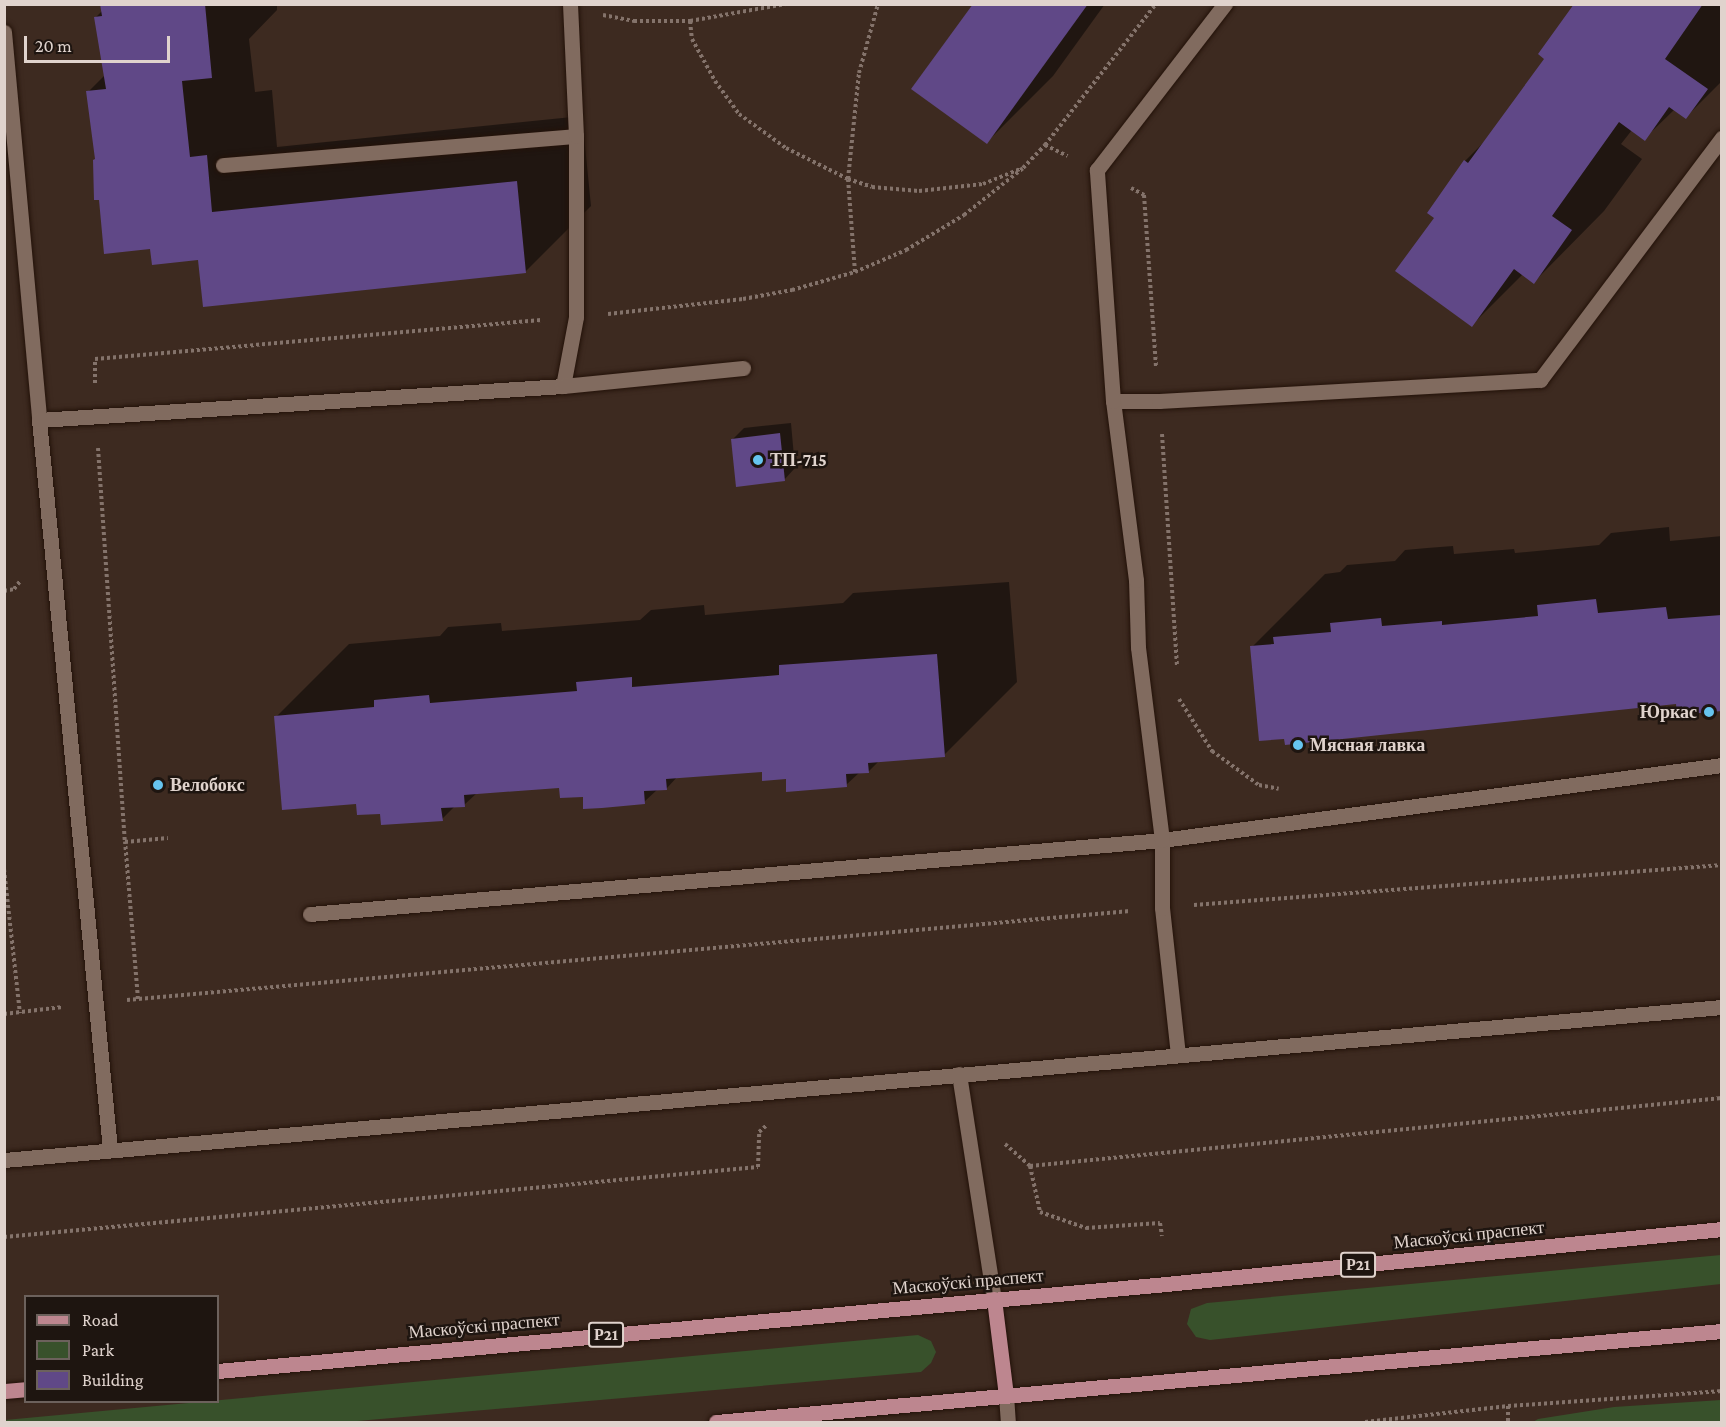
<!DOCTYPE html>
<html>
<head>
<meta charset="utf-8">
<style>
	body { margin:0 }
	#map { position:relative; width:1726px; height:1427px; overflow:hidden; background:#3d2a20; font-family:"Crimson Pro",serif }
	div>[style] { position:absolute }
	.green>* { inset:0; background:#38512b }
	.shadow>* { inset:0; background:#0007 }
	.building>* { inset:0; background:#604887 }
	.path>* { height:4px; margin-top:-2px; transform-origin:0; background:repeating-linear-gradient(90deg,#84736b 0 3px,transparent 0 6px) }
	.roads { filter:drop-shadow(0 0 2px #231209) drop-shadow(0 0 2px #231209) }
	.service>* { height:15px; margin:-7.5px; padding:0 7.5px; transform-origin:7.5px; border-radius:7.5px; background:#816b5f }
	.minor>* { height:15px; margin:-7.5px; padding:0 7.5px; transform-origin:7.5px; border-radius:7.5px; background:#816b5f }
	.primary>* { height:15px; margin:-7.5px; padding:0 7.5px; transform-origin:7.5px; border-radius:7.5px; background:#bd868f }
	.dots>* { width:16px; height:16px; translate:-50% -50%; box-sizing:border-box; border:3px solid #1e1510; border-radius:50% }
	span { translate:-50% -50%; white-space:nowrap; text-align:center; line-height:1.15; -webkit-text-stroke:5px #1e1510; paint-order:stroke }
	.shield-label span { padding:2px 4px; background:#1e1510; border:2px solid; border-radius:4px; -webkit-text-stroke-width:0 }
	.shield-label { font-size:16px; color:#e0d3cd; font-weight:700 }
	.poi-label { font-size:18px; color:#e0d3cd; font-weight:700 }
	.left { translate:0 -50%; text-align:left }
	.right { translate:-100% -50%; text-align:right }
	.street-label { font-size:18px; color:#e0d3cd }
	.frame { position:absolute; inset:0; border:6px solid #e0d3cd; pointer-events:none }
	.legend { position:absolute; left:24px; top:1295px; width:195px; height:108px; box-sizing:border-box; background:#1e1510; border:2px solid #6c615c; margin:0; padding:8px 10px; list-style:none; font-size:18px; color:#e0d3cd }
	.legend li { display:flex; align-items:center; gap:12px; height:30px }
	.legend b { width:30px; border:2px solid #6c615c }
	.scale { position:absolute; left:24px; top:36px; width:146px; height:27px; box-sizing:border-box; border:3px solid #e0d3cd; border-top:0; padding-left:8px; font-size:18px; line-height:21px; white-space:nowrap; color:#e0d3cd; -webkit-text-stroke:4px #1e1510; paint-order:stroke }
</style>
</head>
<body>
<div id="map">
	<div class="green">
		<i style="clip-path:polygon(1721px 1255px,1721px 1284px,1210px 1340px,1196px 1337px,1187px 1324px,1191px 1309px,1207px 1303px)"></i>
		<i style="clip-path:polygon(918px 1335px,931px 1341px,936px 1352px,931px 1363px,921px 1372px,346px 1422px,5px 1422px,5px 1420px)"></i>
		<i style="clip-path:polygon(1721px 1400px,1721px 1422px,1533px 1422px,1538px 1419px,1614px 1407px)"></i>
	</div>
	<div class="shadow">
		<i style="clip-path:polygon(102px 4px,277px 4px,277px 10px,249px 39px,255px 92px,272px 90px,277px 147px,582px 116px,591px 206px,525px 272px,200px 259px,152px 247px,96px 158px,88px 92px,105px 75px,96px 17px,102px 11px)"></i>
		<i style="clip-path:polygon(974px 4px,1105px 4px,1053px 76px,987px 142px)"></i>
		<i style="clip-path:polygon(1576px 4px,1722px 4px,1722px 81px,1686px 117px,1675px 109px,1644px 139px,1632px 130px,1621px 144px,1642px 159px,1604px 211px,1534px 282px,1523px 274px,1472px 325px,1436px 218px,1465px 161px,1488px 138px,1546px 58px)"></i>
		<i style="clip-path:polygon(791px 423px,795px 468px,784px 480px,733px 439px,744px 428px)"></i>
		<i style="clip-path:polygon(1669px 527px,1670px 541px,1722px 536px,1722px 709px,1252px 647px,1325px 574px,1340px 572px,1347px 565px,1395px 561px,1405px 550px,1427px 548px,1453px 546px,1454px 554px,1514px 549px,1515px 553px,1599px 545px,1611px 533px)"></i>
		<i style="clip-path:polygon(1009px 582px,1017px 682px,944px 755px,880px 760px,869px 771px,860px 772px,846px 785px,787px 778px,763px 770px,678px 776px,667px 788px,658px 789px,644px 802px,584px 795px,560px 786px,477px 793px,464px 805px,455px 806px,442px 819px,382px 812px,358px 803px,276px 717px,349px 644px,440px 636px,448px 627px,501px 623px,502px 631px,640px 620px,651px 610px,704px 605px,705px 615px,843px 603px,853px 593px)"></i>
	</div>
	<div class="building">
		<i style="clip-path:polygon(100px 4px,205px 4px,212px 78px,182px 81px,190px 157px,207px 155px,212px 212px,517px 181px,526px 273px,203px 307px,198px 260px,152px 265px,150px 249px,104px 254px,99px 200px,94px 200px,93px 160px,95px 159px,86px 91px,106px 89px,94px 17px,102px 16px)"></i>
		<i style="clip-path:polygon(973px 4px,1088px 4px,987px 144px,911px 89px)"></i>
		<i style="clip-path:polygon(1574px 4px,1703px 4px,1665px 59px,1708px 89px,1686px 119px,1669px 107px,1645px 141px,1619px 122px,1552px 216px,1572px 230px,1534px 284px,1514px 269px,1472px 327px,1395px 271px,1434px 218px,1427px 213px,1464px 160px,1468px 163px,1544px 59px,1538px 54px)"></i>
		<i style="clip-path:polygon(780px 433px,785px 481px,736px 487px,731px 439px)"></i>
		<i style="clip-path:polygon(1596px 599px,1598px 613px,1666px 607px,1668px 619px,1722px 615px,1722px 711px,1677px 715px,1676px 704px,1285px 745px,1284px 739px,1259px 741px,1250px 646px,1274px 644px,1273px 637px,1331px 632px,1330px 623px,1381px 618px,1382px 626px,1442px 621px,1442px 625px,1538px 616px,1537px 605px)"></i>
		<i style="clip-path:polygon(937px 654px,945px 757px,868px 763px,869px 773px,846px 774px,847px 787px,786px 792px,786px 779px,762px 781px,762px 772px,666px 779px,667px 790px,644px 791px,645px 804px,602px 808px,583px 809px,583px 797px,560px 798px,559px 788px,464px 795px,465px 807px,441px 808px,443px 821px,381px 825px,380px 814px,357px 815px,356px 804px,282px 810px,274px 716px,374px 707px,374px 700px,429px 695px,430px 703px,577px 691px,576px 682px,632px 677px,632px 687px,779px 675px,779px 665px)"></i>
	</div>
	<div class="path">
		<i style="left:603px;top:15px;width:32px;rotate:11deg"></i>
		<i style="left:634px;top:21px;width:56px"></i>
		<i style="left:690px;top:21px;width:97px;rotate:-10.1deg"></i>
		<i style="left:690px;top:21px;width:18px;rotate:84deg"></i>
		<i style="left:692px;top:39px;width:48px;rotate:61.3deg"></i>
		<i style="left:715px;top:81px;width:41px;rotate:54deg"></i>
		<i style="left:739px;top:114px;width:58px;rotate:35.9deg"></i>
		<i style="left:786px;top:148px;width:69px;rotate:26.6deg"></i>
		<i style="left:848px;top:179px;width:25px;rotate:18deg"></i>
		<i style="left:872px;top:187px;width:47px;rotate:4.9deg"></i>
		<i style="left:919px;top:191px;width:64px;rotate:-6.2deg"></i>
		<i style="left:983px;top:184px;width:40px;rotate:-22deg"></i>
		<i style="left:1045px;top:145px;width:25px;rotate:26deg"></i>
		<i style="left:1131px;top:188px;width:15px;rotate:28deg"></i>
		<i style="left:1144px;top:195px;width:172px;rotate:86deg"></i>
		<i style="left:855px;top:272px;width:93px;rotate:-94.3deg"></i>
		<i style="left:848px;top:179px;width:107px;rotate:-84.1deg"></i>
		<i style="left:859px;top:73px;width:72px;rotate:-74.6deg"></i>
		<i style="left:608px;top:314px;width:136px;rotate:-6.3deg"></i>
		<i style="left:743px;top:299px;width:50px;rotate:-10.4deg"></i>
		<i style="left:792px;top:290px;width:66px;rotate:-15.9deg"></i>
		<i style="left:855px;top:272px;width:56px;rotate:-23.3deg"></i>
		<i style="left:906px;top:250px;width:68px;rotate:-31.1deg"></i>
		<i style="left:964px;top:215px;width:75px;rotate:-38.5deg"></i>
		<i style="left:1023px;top:168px;width:32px;rotate:-46deg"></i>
		<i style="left:1045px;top:145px;width:179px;rotate:-51.8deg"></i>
		<i style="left:95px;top:383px;width:24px;rotate:-90deg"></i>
		<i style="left:95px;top:359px;width:448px;rotate:-5deg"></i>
		<i style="left:1162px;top:434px;width:232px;rotate:86.3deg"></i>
		<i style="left:98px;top:448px;width:395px;rotate:86.1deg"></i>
		<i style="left:4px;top:591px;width:10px;rotate:-11deg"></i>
		<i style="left:14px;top:589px;width:11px;rotate:-52deg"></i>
		<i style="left:1179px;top:699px;width:62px;rotate:57.6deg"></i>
		<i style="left:1212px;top:751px;width:58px;rotate:35.9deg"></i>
		<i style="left:1259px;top:785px;width:20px;rotate:11deg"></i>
		<i style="left:4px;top:869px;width:145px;rotate:83.7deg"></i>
		<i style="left:1194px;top:905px;width:530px;rotate:-4.33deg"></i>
		<i style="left:138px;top:999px;width:158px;rotate:-94.7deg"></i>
		<i style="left:125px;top:842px;width:43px;rotate:-5.3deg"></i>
		<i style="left:127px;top:1000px;width:1007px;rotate:-5.07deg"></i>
		<i style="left:4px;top:1014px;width:59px;rotate:-6.8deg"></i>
		<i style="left:1005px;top:1144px;width:33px;rotate:41deg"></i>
		<i style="left:1030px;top:1166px;width:695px;rotate:-5.61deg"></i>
		<i style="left:1030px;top:1166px;width:47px;rotate:77.7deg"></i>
		<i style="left:1040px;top:1212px;width:49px;rotate:19.2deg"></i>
		<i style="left:1086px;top:1228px;width:74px;rotate:-3.9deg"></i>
		<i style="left:1160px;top:1223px;width:13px;rotate:81deg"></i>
		<i style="left:4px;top:1237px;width:757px;rotate:-5.3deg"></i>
		<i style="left:758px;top:1167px;width:35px;rotate:-88deg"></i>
		<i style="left:759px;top:1132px;width:9px;rotate:-41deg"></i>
		<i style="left:1508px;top:1406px;width:16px;rotate:90deg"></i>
		<i style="left:1365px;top:1422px;width:144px;rotate:-6.4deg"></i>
		<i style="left:1508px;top:1406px;width:215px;rotate:-4deg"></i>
	</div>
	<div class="roads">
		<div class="service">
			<i style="left:4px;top:32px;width:390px;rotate:84.8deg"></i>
			<i style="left:39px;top:420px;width:733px;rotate:84.44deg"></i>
			<i style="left:223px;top:165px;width:354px;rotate:-4.7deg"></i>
			<i style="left:563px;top:386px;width:70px;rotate:-79.3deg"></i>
			<i style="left:576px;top:317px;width:181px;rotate:-90deg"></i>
			<i style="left:576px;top:136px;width:132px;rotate:-92.6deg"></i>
			<i style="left:1113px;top:401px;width:46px"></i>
			<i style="left:1159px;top:401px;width:382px;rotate:-3.2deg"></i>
			<i style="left:1540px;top:380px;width:303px;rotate:-53.1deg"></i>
			<i style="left:39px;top:420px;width:525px;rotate:-3.71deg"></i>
			<i style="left:563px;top:386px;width:181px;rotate:-5.7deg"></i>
			<i style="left:310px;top:914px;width:855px;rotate:-4.96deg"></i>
			<i style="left:1162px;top:840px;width:565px;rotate:-7.63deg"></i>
			<i style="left:1178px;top:1055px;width:148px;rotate:-96.2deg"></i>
			<i style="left:1162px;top:908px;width:68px;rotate:-90deg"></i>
			<i style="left:1162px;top:840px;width:194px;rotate:-97.1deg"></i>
			<i style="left:1138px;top:647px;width:67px;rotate:-91.7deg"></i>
			<i style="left:1136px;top:580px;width:180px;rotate:-97.3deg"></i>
			<i style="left:1113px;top:401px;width:232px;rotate:-94deg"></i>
			<i style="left:1097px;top:170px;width:210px;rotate:-52.4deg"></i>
			<i style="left:959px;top:1074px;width:228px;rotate:81.2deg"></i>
			<i style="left:4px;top:1160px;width:1725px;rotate:-5.09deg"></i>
		</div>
		<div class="minor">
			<i style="left:1006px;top:1395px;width:27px;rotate:86deg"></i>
		</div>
		<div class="primary">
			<i style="left:994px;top:1299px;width:97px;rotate:82.9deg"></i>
			<i style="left:218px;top:1371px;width:952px;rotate:-5.24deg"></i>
			<i style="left:1166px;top:1284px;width:559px;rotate:-5.65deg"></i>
			<i style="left:4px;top:1391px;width:22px;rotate:-5deg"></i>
			<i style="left:716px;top:1422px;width:1010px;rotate:-5.17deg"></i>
		</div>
	</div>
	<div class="dots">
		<i style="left:758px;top:460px;background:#66c4ef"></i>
		<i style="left:1709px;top:712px;background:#66c4ef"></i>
		<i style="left:1298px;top:745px;background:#66c4ef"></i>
		<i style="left:158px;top:785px;background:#66c4ef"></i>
	</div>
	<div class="shield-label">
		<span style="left:1358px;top:1265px">Р21</span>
		<span style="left:606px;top:1335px">Р21</span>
	</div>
	<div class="poi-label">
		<span class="left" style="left:770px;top:460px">ТП-715</span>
		<span class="right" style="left:1697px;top:712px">Юркас</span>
		<span class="left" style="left:1310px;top:745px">Мясная лавка</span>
		<span class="left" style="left:170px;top:785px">Велобокс</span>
	</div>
	<div class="street-label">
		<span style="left:1469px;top:1235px;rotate:-6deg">Маскоўскі праспект</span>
		<span style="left:968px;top:1282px;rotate:-5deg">Маскоўскі праспект</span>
		<span style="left:484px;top:1326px;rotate:-5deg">Маскоўскі праспект</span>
	</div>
	<div class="frame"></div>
	<ul class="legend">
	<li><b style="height:8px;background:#bd868f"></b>Road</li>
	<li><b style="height:16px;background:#38512b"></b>Park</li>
	<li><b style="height:16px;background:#604887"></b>Building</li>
	</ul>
	<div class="scale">20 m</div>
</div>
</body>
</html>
